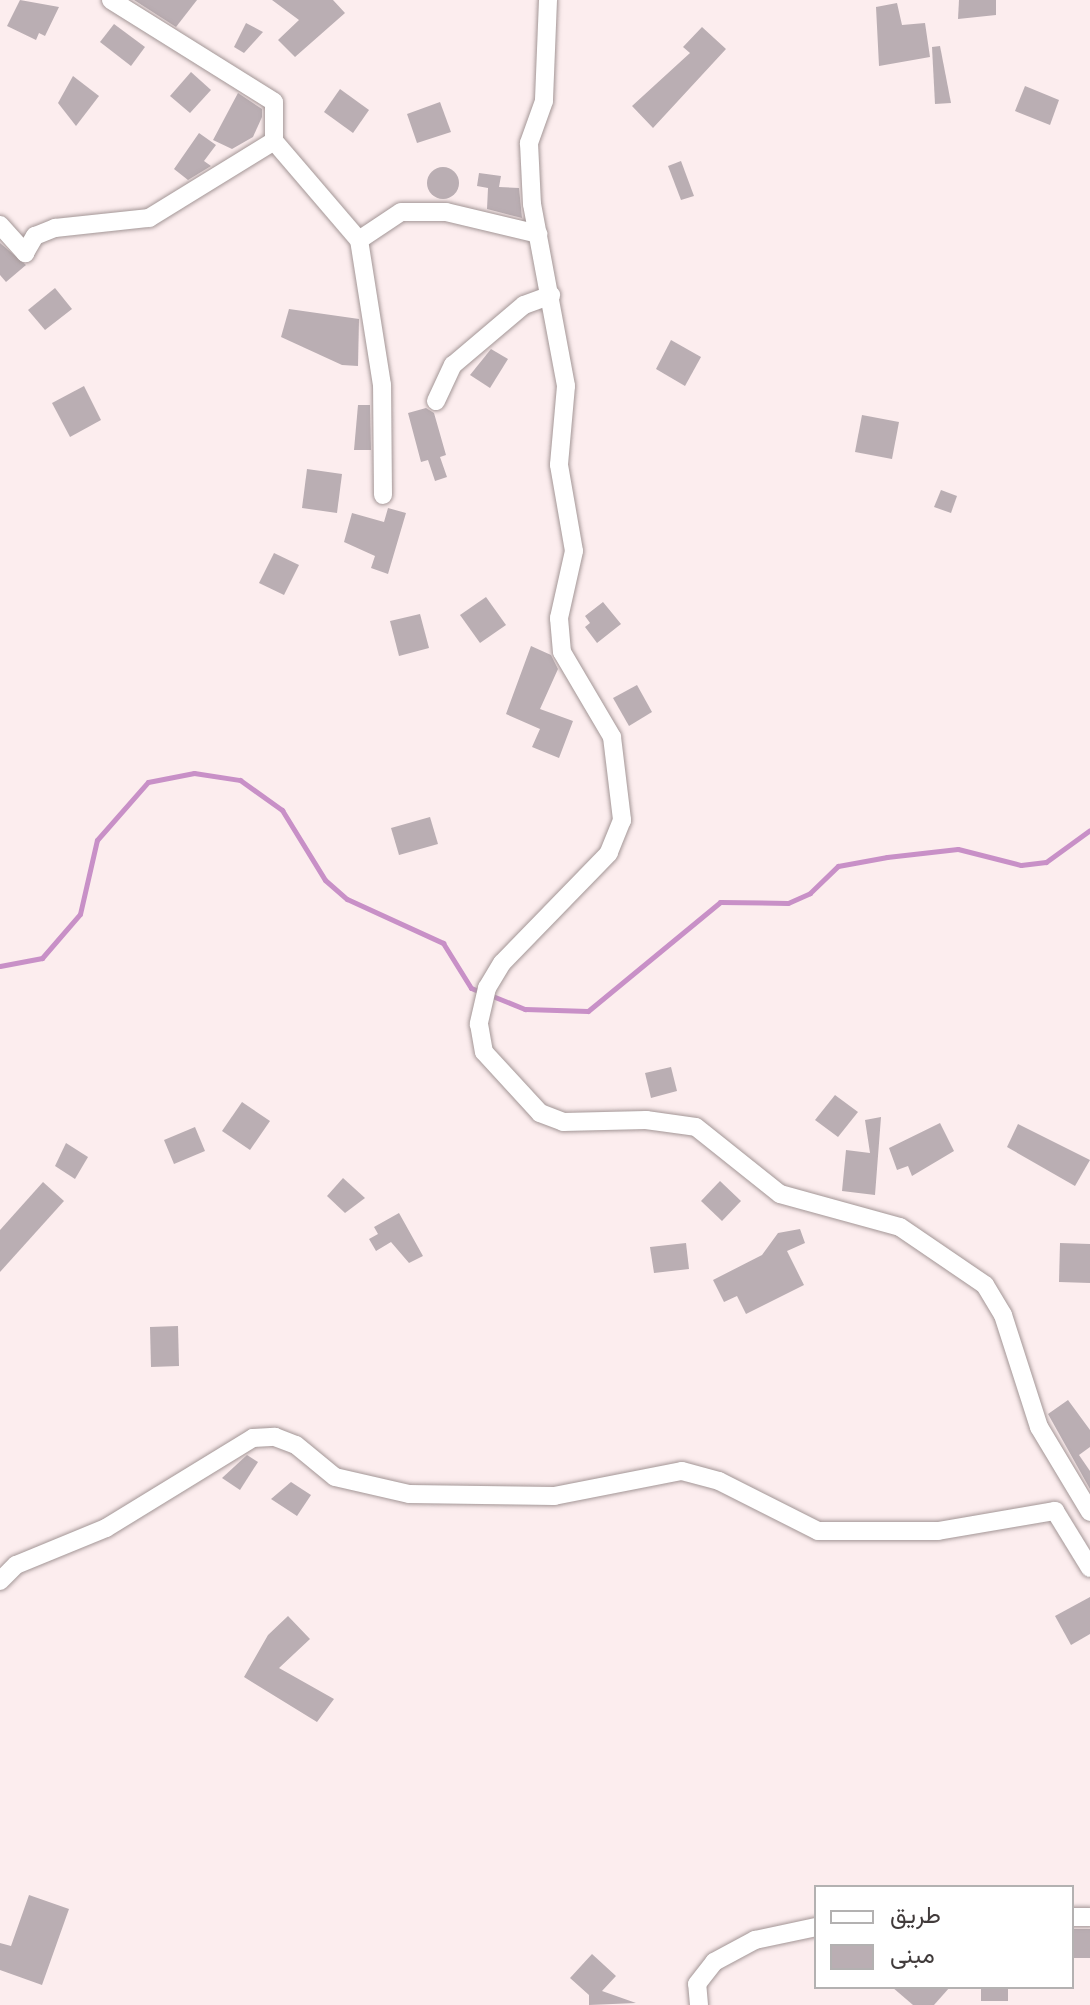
<!DOCTYPE html>
<html>
<head>
<meta charset="utf-8">
<style>
	body { margin:0 }
	#map { position:relative; width:1090px; height:2005px; overflow:hidden; background:#fcedee; font-family:Lora,Vazirmatn,serif }
	div>[style] { position:absolute }
	.stream>* { height:5px; margin:-2.5px; padding:0 2.5px; transform-origin:2.5px; border-radius:2.5px; background:#c890c7 }
	.building>* { inset:0; background:#baaeb3 }
	.round { border-radius:50% }
	.roads { filter:drop-shadow(0 0 2px #a39696) drop-shadow(0 0 2px #a39696) }
	.minor>* { height:18px; margin:-9px; padding:0 9px; transform-origin:9px; border-radius:9px; background:#fff }
	span { translate:-50% -50%; white-space:nowrap; text-align:center; line-height:1.15; -webkit-text-stroke:6px #fff; paint-order:stroke }
	.legend { position:absolute; left:814px; top:1885px; width:260px; height:104px; box-sizing:border-box; background:#fff; border:2px solid #b3b1b1; margin:0; padding:10px 14px; list-style:none; font-size:24px; color:#413b3b }
	.legend li { display:flex; align-items:center; gap:16px; height:40px }
	.legend b { width:40px; border:2px solid #b3b1b1 }
</style>
</head>
<body>
<div id="map">
	<div class="stream">
		<i style="left:0;top:966px;width:43px;rotate:-10.8deg"></i>
		<i style="left:42px;top:958px;width:58px;rotate:-49.2deg"></i>
		<i style="left:80px;top:914px;width:76px;rotate:-77.1deg"></i>
		<i style="left:97px;top:840px;width:77px;rotate:-48.7deg"></i>
		<i style="left:148px;top:782px;width:47px;rotate:-11.1deg"></i>
		<i style="left:194px;top:773px;width:47px;rotate:8.7deg"></i>
		<i style="left:240px;top:780px;width:52px;rotate:35.5deg"></i>
		<i style="left:282px;top:810px;width:82px;rotate:58.4deg"></i>
		<i style="left:325px;top:880px;width:29px;rotate:41deg"></i>
		<i style="left:347px;top:899px;width:106px;rotate:24.6deg"></i>
		<i style="left:443px;top:943px;width:53px;rotate:58.1deg"></i>
		<i style="left:471px;top:988px;width:11px;rotate:22deg"></i>
		<i style="left:490px;top:995px;width:38px;rotate:22deg"></i>
		<i style="left:525px;top:1009px;width:63px;rotate:1.8deg"></i>
		<i style="left:588px;top:1011px;width:171px;rotate:-39.5deg"></i>
		<i style="left:720px;top:902px;width:68px;rotate:0.8deg"></i>
		<i style="left:788px;top:903px;width:24px;rotate:-24deg"></i>
		<i style="left:810px;top:893px;width:39px;rotate:-44deg"></i>
		<i style="left:838px;top:866px;width:50px;rotate:-10.4deg"></i>
		<i style="left:887px;top:857px;width:71px;rotate:-6.4deg"></i>
		<i style="left:958px;top:849px;width:65px;rotate:14.3deg"></i>
		<i style="left:1021px;top:865px;width:25px;rotate:-7deg"></i>
		<i style="left:1046px;top:862px;width:54px;rotate:-36deg"></i>
	</div>
	<div class="building">
		<i style="clip-path:polygon(20px 0,59px 7px,45px 36px,39px 33px,36px 40px,7px 26px)"></i>
		<i style="clip-path:polygon(134px 0,197px 0,176px 27px)"></i>
		<i style="clip-path:polygon(272px 0,333px 0,345px 13px,295px 57px,278px 40px,299px 20px)"></i>
		<i style="clip-path:polygon(959px 0,996px 0,996px 15px,958px 19px)"></i>
		<i style="clip-path:polygon(897px 3px,902px 25px,925px 23px,930px 57px,879px 66px,876px 7px)"></i>
		<i style="clip-path:polygon(246px 23px,263px 32px,244px 53px,234px 47px)"></i>
		<i style="clip-path:polygon(114px 24px,145px 47px,131px 66px,100px 42px)"></i>
		<i style="clip-path:polygon(702px 27px,726px 49px,653px 128px,632px 106px,690px 53px,683px 47px)"></i>
		<i style="clip-path:polygon(940px 46px,951px 103px,935px 104px,932px 47px)"></i>
		<i style="clip-path:polygon(191px 72px,211px 90px,190px 113px,170px 96px)"></i>
		<i style="clip-path:polygon(73px 76px,99px 96px,76px 126px,58px 103px)"></i>
		<i style="clip-path:polygon(1025px 86px,1059px 100px,1050px 125px,1015px 111px)"></i>
		<i style="clip-path:polygon(340px 89px,369px 110px,353px 133px,324px 112px)"></i>
		<i style="clip-path:polygon(238px 93px,262px 109px,262px 117px,253px 137px,232px 149px,213px 140px)"></i>
		<i style="clip-path:polygon(440px 102px,451px 132px,417px 143px,407px 114px)"></i>
		<i style="clip-path:polygon(199px 133px,216px 145px,204px 161px,211px 166px,188px 180px,174px 169px)"></i>
		<i style="clip-path:polygon(681px 161px,694px 196px,681px 200px,668px 166px)"></i>
		<i class="round" style="left:427px;top:167px;width:32px;height:32px"></i>
		<i style="clip-path:polygon(479px 173px,501px 176px,499px 187px,519px 188px,522px 218px,487px 209px,488px 188px,477px 186px)"></i>
		<i style="clip-path:polygon(0 243px,26px 265px,6px 282px,0 275px)"></i>
		<i style="clip-path:polygon(55px 288px,72px 309px,45px 330px,28px 310px)"></i>
		<i style="clip-path:polygon(289px 309px,359px 319px,358px 366px,342px 365px,281px 337px)"></i>
		<i style="clip-path:polygon(671px 340px,701px 357px,685px 386px,656px 369px)"></i>
		<i style="clip-path:polygon(491px 349px,508px 359px,490px 388px,470px 375px)"></i>
		<i style="clip-path:polygon(84px 386px,101px 420px,70px 437px,52px 403px)"></i>
		<i style="clip-path:polygon(358px 405px,370px 405px,371px 450px,354px 450px)"></i>
		<i style="clip-path:polygon(426px 408px,434px 413px,446px 455px,440px 457px,447px 477px,435px 481px,428px 460px,421px 462px,408px 413px)"></i>
		<i style="clip-path:polygon(862px 415px,899px 422px,892px 459px,855px 452px)"></i>
		<i style="clip-path:polygon(307px 469px,342px 474px,337px 513px,302px 508px)"></i>
		<i style="clip-path:polygon(941px 490px,957px 496px,951px 513px,934px 507px)"></i>
		<i style="clip-path:polygon(388px 508px,406px 513px,388px 574px,371px 568px,375px 556px,344px 542px,352px 513px,384px 522px)"></i>
		<i style="clip-path:polygon(274px 553px,299px 565px,284px 595px,259px 583px)"></i>
		<i style="clip-path:polygon(486px 597px,506px 625px,480px 643px,460px 615px)"></i>
		<i style="clip-path:polygon(603px 602px,621px 624px,597px 643px,585px 627px,590px 623px,585px 616px)"></i>
		<i style="clip-path:polygon(420px 614px,429px 648px,399px 656px,390px 621px)"></i>
		<i style="clip-path:polygon(531px 646px,551px 655px,558px 669px,540px 709px,573px 721px,559px 758px,532px 747px,540px 729px,506px 714px)"></i>
		<i style="clip-path:polygon(637px 685px,652px 712px,629px 726px,613px 698px)"></i>
		<i style="clip-path:polygon(430px 817px,438px 844px,399px 855px,391px 828px)"></i>
		<i style="clip-path:polygon(671px 1067px,677px 1091px,651px 1098px,645px 1073px)"></i>
		<i style="clip-path:polygon(835px 1095px,858px 1112px,838px 1137px,815px 1120px)"></i>
		<i style="clip-path:polygon(242px 1102px,270px 1121px,250px 1150px,222px 1131px)"></i>
		<i style="clip-path:polygon(881px 1117px,875px 1195px,842px 1191px,846px 1150px,870px 1153px,865px 1120px)"></i>
		<i style="clip-path:polygon(940px 1123px,954px 1151px,912px 1176px,908px 1166px,897px 1170px,889px 1148px)"></i>
		<i style="clip-path:polygon(1018px 1124px,1090px 1160px,1075px 1186px,1007px 1147px)"></i>
		<i style="clip-path:polygon(195px 1127px,205px 1151px,174px 1164px,164px 1140px)"></i>
		<i style="clip-path:polygon(66px 1143px,88px 1157px,75px 1179px,55px 1166px)"></i>
		<i style="clip-path:polygon(343px 1178px,365px 1198px,345px 1213px,327px 1196px)"></i>
		<i style="clip-path:polygon(720px 1181px,741px 1201px,722px 1221px,701px 1201px)"></i>
		<i style="clip-path:polygon(43px 1182px,64px 1201px,0 1272px,0 1230px)"></i>
		<i style="clip-path:polygon(399px 1213px,423px 1256px,409px 1263px,391px 1242px,376px 1251px,369px 1239px,378px 1234px,374px 1227px)"></i>
		<i style="clip-path:polygon(800px 1229px,805px 1243px,787px 1251px,804px 1285px,746px 1314px,737px 1296px,724px 1302px,713px 1280px,762px 1255px,778px 1233px)"></i>
		<i style="clip-path:polygon(686px 1243px,689px 1269px,654px 1273px,650px 1247px)"></i>
		<i style="clip-path:polygon(1060px 1243px,1090px 1244px,1090px 1283px,1059px 1282px)"></i>
		<i style="clip-path:polygon(178px 1326px,179px 1366px,151px 1367px,150px 1327px)"></i>
		<i style="clip-path:polygon(1068px 1400px,1090px 1430px,1090px 1447px,1079px 1455px,1090px 1471px,1090px 1489px,1048px 1414px)"></i>
		<i style="clip-path:polygon(247px 1455px,258px 1462px,240px 1490px,222px 1478px)"></i>
		<i style="clip-path:polygon(291px 1482px,311px 1495px,297px 1516px,271px 1499px)"></i>
		<i style="clip-path:polygon(1090px 1597px,1090px 1634px,1071px 1645px,1055px 1616px)"></i>
		<i style="clip-path:polygon(288px 1616px,310px 1639px,279px 1668px,334px 1699px,317px 1722px,244px 1677px,268px 1635px)"></i>
		<i style="clip-path:polygon(29px 1895px,69px 1909px,42px 1985px,0 1970px,0 1943px,11px 1946px)"></i>
		<i style="clip-path:polygon(1072px 1929px,1090px 1929px,1090px 1958px,1072px 1958px)"></i>
		<i style="clip-path:polygon(592px 1954px,616px 1976px,602px 1991px,636px 2003px,589px 2005px,589px 1995px,570px 1978px)"></i>
		<i style="clip-path:polygon(892px 1987px,950px 1987px,934px 2005px,913px 2005px)"></i>
		<i style="clip-path:polygon(981px 1987px,1008px 1987px,1008px 2001px,981px 2001px)"></i>
	</div>
	<div class="roads">
		<div class="minor">
			<i style="left:111px;top:0;width:192px;rotate:32deg"></i>
			<i style="left:274px;top:102px;width:39px;rotate:90deg"></i>
			<i style="left:274px;top:141px;width:130px;rotate:49.4deg"></i>
			<i style="left:548px;top:0;width:101px;rotate:92.3deg"></i>
			<i style="left:544px;top:101px;width:45px;rotate:109.7deg"></i>
			<i style="left:529px;top:143px;width:61px;rotate:87.2deg"></i>
			<i style="left:532px;top:204px;width:185px;rotate:79.4deg"></i>
			<i style="left:566px;top:386px;width:79px;rotate:95.1deg"></i>
			<i style="left:559px;top:465px;width:87px;rotate:80.1deg"></i>
			<i style="left:574px;top:551px;width:69px;rotate:102.6deg"></i>
			<i style="left:559px;top:618px;width:34px;rotate:85deg"></i>
			<i style="left:562px;top:652px;width:99px;rotate:59.5deg"></i>
			<i style="left:612px;top:737px;width:84px;rotate:83.1deg"></i>
			<i style="left:622px;top:820px;width:35px;rotate:112deg"></i>
			<i style="left:609px;top:853px;width:153px;rotate:134.2deg"></i>
			<i style="left:502px;top:963px;width:29px;rotate:121deg"></i>
			<i style="left:487px;top:988px;width:37px;rotate:103deg"></i>
			<i style="left:479px;top:1024px;width:28px;rotate:80deg"></i>
			<i style="left:484px;top:1052px;width:83px;rotate:47.4deg"></i>
			<i style="left:540px;top:1113px;width:25px;rotate:21deg"></i>
			<i style="left:563px;top:1122px;width:83px;rotate:-1.4deg"></i>
			<i style="left:646px;top:1120px;width:50px;rotate:8deg"></i>
			<i style="left:696px;top:1127px;width:107px;rotate:38.6deg"></i>
			<i style="left:780px;top:1194px;width:124px;rotate:15.4deg"></i>
			<i style="left:900px;top:1227px;width:103px;rotate:34.3deg"></i>
			<i style="left:985px;top:1285px;width:35px;rotate:59deg"></i>
			<i style="left:1003px;top:1315px;width:118px;rotate:72.2deg"></i>
			<i style="left:1039px;top:1427px;width:99px;rotate:59deg"></i>
			<i style="left:0;top:225px;width:38px;rotate:48deg"></i>
			<i style="left:25px;top:253px;width:20px;rotate:-60deg"></i>
			<i style="left:35px;top:236px;width:22px;rotate:-22deg"></i>
			<i style="left:55px;top:228px;width:95px;rotate:-6.1deg"></i>
			<i style="left:149px;top:218px;width:147px;rotate:-31.6deg"></i>
			<i style="left:436px;top:401px;width:40px;rotate:-65deg"></i>
			<i style="left:453px;top:365px;width:93px;rotate:-40.2deg"></i>
			<i style="left:524px;top:305px;width:29px;rotate:-20deg"></i>
			<i style="left:383px;top:495px;width:110px;rotate:-90.5deg"></i>
			<i style="left:382px;top:385px;width:147px;rotate:-99deg"></i>
			<i style="left:359px;top:240px;width:50px;rotate:-33.7deg"></i>
			<i style="left:401px;top:212px;width:45px"></i>
			<i style="left:446px;top:212px;width:95px;rotate:13.4deg"></i>
			<i style="left:0;top:1581px;width:23px;rotate:-45deg"></i>
			<i style="left:16px;top:1565px;width:97px;rotate:-22.3deg"></i>
			<i style="left:106px;top:1528px;width:172px;rotate:-31.5deg"></i>
			<i style="left:253px;top:1438px;width:22px;rotate:-3deg"></i>
			<i style="left:275px;top:1437px;width:22px;rotate:21deg"></i>
			<i style="left:296px;top:1445px;width:50px;rotate:39.4deg"></i>
			<i style="left:335px;top:1477px;width:76px;rotate:12.9deg"></i>
			<i style="left:409px;top:1494px;width:145px;rotate:0.8deg"></i>
			<i style="left:554px;top:1496px;width:130px;rotate:-11.1deg"></i>
			<i style="left:682px;top:1471px;width:38px;rotate:15deg"></i>
			<i style="left:719px;top:1481px;width:111px;rotate:26.8deg"></i>
			<i style="left:818px;top:1531px;width:120px"></i>
			<i style="left:938px;top:1531px;width:119px;rotate:-9.7deg"></i>
			<i style="left:1055px;top:1511px;width:67px;rotate:58.4deg"></i>
			<i style="left:1072px;top:1917px;width:18px"></i>
			<i style="left:699px;top:2005px;width:21px;rotate:-95deg"></i>
			<i style="left:697px;top:1984px;width:28px;rotate:-52deg"></i>
			<i style="left:714px;top:1962px;width:47px;rotate:-28.2deg"></i>
			<i style="left:755px;top:1940px;width:62px;rotate:-12deg"></i>
		</div>
	</div>
	<ul class="legend">
	<li><b style="height:10px;background:#fff"></b>طريق</li>
	<li><b style="height:22px;background:#baaeb3"></b>مبنى</li>
	</ul>
</div>
</body>
</html>
